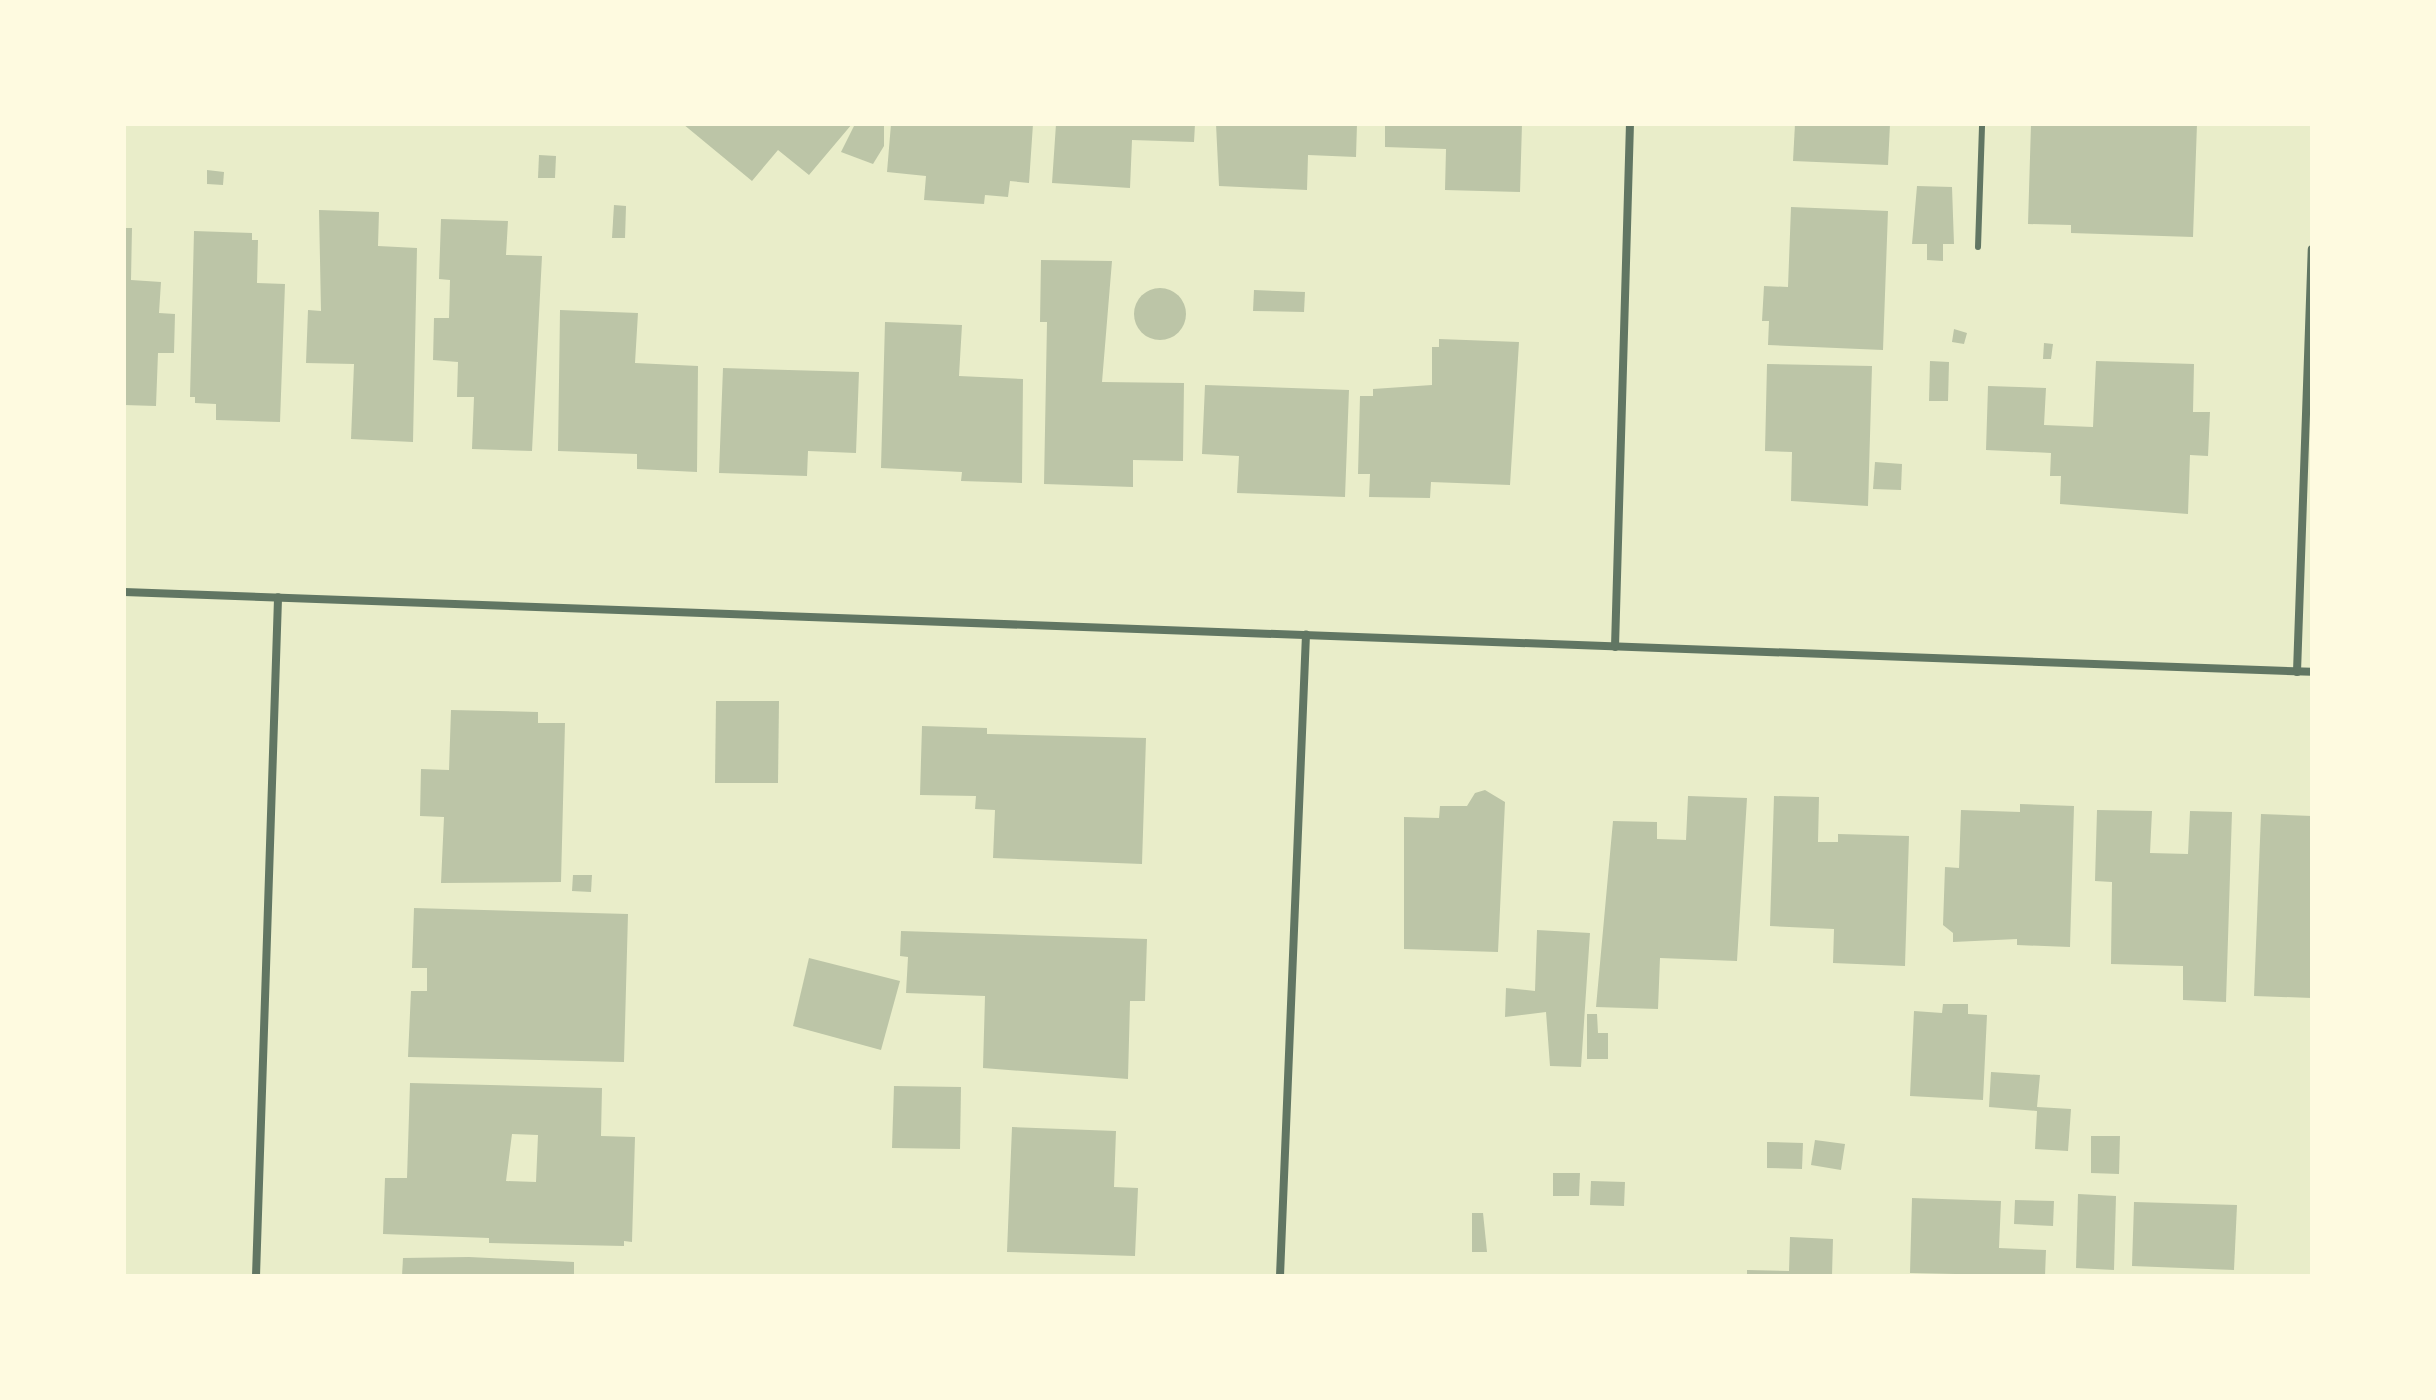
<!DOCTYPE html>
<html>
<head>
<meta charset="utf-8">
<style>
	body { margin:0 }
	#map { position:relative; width:2436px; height:1400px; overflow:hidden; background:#e9edc9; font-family:"Noto Serif",serif }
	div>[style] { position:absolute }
	.building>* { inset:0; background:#bcc5a7 }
	.round { border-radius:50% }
	.service>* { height:6px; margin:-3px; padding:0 3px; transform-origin:3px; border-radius:3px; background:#617663 }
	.minor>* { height:8px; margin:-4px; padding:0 4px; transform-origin:4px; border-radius:4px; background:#617663 }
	span { translate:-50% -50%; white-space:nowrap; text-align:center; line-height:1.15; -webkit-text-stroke:8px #fefae0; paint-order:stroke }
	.frame { position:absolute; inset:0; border:126px solid #fefae0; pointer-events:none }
</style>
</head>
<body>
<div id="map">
	<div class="building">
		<i style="clip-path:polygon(683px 124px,852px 124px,809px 175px,778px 150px,752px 181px)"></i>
		<i style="clip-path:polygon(855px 124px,884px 124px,884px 146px,873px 164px,841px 152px)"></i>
		<i style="clip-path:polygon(891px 124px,1033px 124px,1029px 183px,1010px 181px,1008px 197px,985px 195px,984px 204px,924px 200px,926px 176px,887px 172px)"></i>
		<i style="clip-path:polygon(1056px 124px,1195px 124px,1194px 142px,1132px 140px,1130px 188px,1052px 183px)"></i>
		<i style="clip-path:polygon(1216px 124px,1357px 124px,1356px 157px,1308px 155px,1307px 190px,1219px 186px)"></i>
		<i style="clip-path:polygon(1385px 124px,1522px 124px,1520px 192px,1445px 190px,1446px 149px,1385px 147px)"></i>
		<i style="clip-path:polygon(1795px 124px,1890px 124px,1888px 165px,1793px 161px)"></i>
		<i style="clip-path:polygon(2031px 124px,2197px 124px,2193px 237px,2071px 233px,2071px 225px,2028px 224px)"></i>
		<i style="clip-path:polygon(539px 155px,556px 156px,555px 178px,538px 178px)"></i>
		<i style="clip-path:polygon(207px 170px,224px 172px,223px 185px,207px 184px)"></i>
		<i style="clip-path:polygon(1917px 186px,1952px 187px,1954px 244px,1943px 244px,1943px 261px,1927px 260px,1927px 244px,1912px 244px)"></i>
		<i style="clip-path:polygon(614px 205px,626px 206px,625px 238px,612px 238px)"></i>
		<i style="clip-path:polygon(1791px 207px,1888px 211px,1883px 350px,1768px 345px,1769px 321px,1762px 321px,1764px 286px,1788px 287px)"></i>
		<i style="clip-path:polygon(319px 210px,379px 212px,378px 246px,417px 248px,413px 442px,351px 439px,354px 364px,306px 363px,308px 310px,321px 311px)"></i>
		<i style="clip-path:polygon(441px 219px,508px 221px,506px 255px,542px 256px,532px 451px,472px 449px,474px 397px,457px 397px,458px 362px,433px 360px,434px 318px,449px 318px,450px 280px,439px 279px)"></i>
		<i style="clip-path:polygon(124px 228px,132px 228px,131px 280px,161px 282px,159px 313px,175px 314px,174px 353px,158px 353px,156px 406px,124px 405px)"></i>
		<i style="clip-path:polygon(194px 231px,252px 233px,252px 240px,258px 240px,257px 283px,285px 284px,280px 422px,216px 420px,216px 404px,195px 403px,195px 397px,190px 397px)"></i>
		<i style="clip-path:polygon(1041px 260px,1112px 261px,1102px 382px,1184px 383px,1183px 461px,1133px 460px,1133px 487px,1044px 484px,1047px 322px,1040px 322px)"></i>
		<i class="round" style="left:1134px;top:288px;width:52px;height:52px"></i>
		<i style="clip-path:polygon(1254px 290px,1305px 292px,1304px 312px,1253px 311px)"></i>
		<i style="clip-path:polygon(560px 310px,638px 313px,635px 363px,698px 366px,697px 472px,637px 469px,637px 454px,558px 451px)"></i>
		<i style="clip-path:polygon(885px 322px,962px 325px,959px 376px,1023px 379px,1022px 483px,961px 481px,962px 472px,881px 468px)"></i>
		<i style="clip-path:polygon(1954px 329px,1967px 333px,1964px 344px,1952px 342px)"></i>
		<i style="clip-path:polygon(1439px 339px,1519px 342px,1510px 485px,1431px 482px,1430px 498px,1369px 497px,1370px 474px,1358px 474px,1360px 396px,1373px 396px,1373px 389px,1432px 385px,1432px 347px,1439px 347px)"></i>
		<i style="clip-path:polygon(2044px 343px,2053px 344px,2051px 359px,2043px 359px)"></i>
		<i style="clip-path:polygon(1930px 361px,1949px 362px,1948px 401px,1929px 401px)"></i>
		<i style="clip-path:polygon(2096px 361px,2194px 364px,2193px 412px,2210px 412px,2208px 456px,2190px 455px,2188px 514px,2060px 504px,2061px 476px,2050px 476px,2051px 453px,1986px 450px,1988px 386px,2046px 388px,2044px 425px,2093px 427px)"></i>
		<i style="clip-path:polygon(1767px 364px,1872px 366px,1868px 506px,1791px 501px,1792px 452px,1765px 451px)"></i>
		<i style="clip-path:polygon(723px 368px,859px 372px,856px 453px,808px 451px,807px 476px,719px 473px)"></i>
		<i style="clip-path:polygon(1205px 385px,1349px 390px,1345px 497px,1237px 493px,1239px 456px,1202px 454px)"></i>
		<i style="clip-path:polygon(1875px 462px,1902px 464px,1901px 490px,1873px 489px)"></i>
		<i style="clip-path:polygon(716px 701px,779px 701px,778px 783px,715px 783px)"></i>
		<i style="clip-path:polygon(451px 710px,538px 712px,538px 723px,565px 723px,561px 882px,441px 883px,444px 817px,420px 816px,421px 769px,449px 770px)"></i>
		<i style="clip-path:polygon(922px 726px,987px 728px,987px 734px,1146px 738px,1142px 864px,993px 858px,995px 810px,975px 809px,976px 796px,920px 795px)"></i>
		<i style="clip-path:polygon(1485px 790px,1505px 802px,1498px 952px,1404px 949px,1404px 817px,1439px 818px,1440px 806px,1467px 806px,1475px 793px)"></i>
		<i style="clip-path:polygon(1688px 796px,1747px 798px,1737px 961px,1660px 958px,1658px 1009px,1596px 1007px,1613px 821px,1657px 822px,1657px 839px,1686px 840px)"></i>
		<i style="clip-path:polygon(1774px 796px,1819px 797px,1818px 842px,1838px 842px,1838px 834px,1909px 836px,1905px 966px,1833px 963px,1834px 929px,1770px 926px)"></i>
		<i style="clip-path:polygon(2020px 804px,2074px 806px,2070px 947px,2017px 945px,2017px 939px,1953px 942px,1953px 933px,1943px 925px,1945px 867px,1959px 868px,1961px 810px,2020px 812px)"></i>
		<i style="clip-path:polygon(2097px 810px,2152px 811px,2150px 853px,2188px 854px,2190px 811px,2232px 812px,2226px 1002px,2183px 1000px,2183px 966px,2111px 964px,2112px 882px,2095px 881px)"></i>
		<i style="clip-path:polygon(2261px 814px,2312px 816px,2312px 998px,2254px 996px)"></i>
		<i style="clip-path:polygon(573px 875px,592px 875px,591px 892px,572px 891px)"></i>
		<i style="clip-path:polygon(414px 908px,628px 914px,624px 1062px,408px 1057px,411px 991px,427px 991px,427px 968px,412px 968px)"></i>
		<i style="clip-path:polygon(1537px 930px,1590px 933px,1581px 1067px,1550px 1066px,1546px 1012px,1505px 1017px,1506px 988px,1535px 991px)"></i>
		<i style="clip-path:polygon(901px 931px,1147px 939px,1145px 1001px,1130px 1001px,1128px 1079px,983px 1068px,985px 996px,906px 993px,908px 957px,900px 956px)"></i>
		<i style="clip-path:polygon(809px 958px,900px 981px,881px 1050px,793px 1026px)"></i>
		<i style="clip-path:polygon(1943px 1004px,1968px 1004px,1968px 1014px,1987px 1015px,1983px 1100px,1910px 1096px,1914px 1011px,1942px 1013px)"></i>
		<i style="clip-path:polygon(1587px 1014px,1597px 1014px,1598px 1033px,1608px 1033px,1608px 1059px,1587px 1059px)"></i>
		<i style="clip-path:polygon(1991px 1072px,2040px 1075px,2037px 1107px,2071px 1109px,2068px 1151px,2035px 1149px,2037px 1111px,1989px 1107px)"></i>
		<i style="clip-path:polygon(evenodd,410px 1083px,602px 1088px,601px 1136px,635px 1137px,632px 1242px,624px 1241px,624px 1246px,489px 1243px,489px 1238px,383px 1234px,385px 1178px,407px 1178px,410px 1083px,512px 1134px,538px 1135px,536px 1182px,506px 1181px,512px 1134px)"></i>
		<i style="clip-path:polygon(894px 1086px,961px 1087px,960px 1149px,892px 1148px)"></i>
		<i style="clip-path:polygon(1012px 1127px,1116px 1131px,1114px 1187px,1138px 1188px,1135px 1256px,1007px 1252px)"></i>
		<i style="clip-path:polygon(2091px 1136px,2120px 1136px,2119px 1174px,2091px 1173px)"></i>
		<i style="clip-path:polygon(1815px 1140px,1845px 1144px,1841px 1170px,1811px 1165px)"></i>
		<i style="clip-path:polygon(1767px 1142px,1803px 1143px,1802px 1169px,1767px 1168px)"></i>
		<i style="clip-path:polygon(1553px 1173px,1580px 1173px,1579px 1196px,1553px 1196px)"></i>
		<i style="clip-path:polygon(1591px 1181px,1625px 1182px,1624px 1206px,1590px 1205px)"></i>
		<i style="clip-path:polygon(2078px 1194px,2116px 1196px,2114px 1270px,2076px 1268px)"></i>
		<i style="clip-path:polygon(1912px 1198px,2001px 1201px,1999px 1248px,2046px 1250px,2045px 1276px,1910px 1273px)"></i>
		<i style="clip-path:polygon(2015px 1200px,2054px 1201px,2053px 1226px,2014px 1224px)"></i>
		<i style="clip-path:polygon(2134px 1202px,2237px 1205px,2234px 1270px,2132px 1266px)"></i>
		<i style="clip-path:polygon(1472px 1213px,1483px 1213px,1487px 1252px,1472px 1252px)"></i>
		<i style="clip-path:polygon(1790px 1237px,1833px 1239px,1832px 1276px,1747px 1276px,1747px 1270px,1789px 1271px)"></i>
		<i style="clip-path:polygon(469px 1257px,574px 1262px,574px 1276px,402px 1276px,403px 1258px)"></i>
	</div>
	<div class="service">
		<i style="left:1978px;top:247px;width:123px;rotate:-88.1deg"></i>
	</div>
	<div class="minor">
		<i style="left:124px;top:592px;width:2189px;rotate:2.09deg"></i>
		<i style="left:1615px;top:647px;width:523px;rotate:-88.36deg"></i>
		<i style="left:2297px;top:672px;width:423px;rotate:-88deg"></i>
		<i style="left:256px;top:1276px;width:679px;rotate:-88.14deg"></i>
		<i style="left:1280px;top:1276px;width:642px;rotate:-87.68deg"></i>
	</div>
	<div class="frame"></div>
</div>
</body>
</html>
